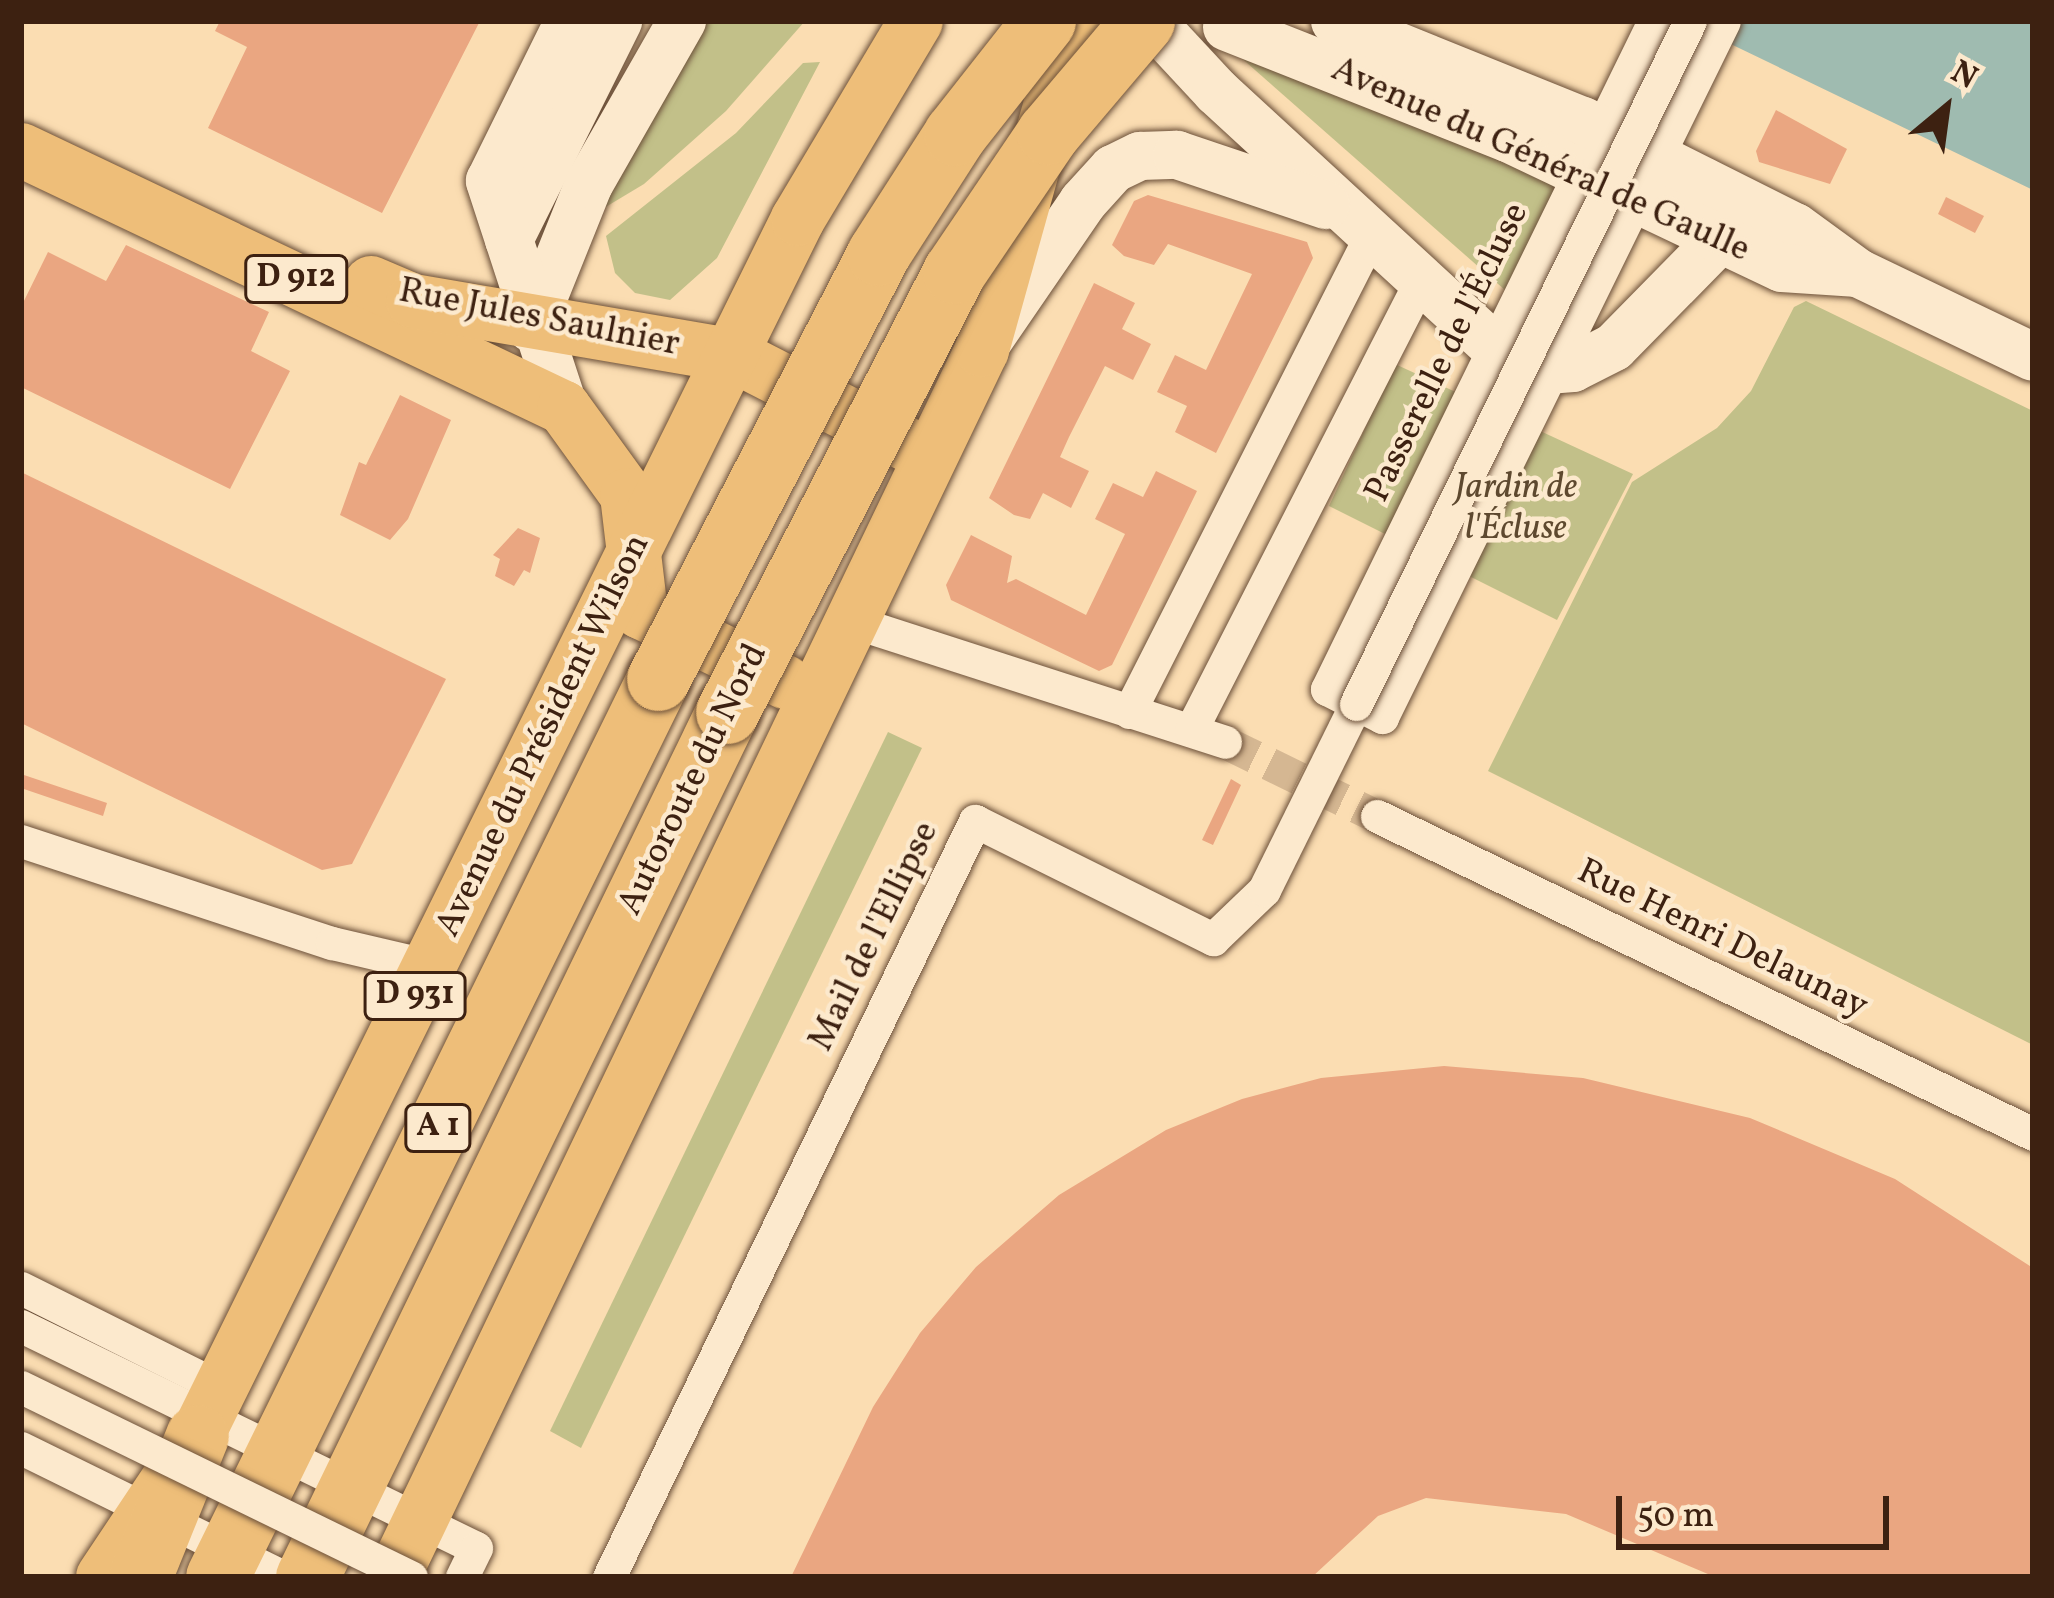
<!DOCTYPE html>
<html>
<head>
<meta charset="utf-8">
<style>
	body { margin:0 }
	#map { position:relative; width:2054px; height:1598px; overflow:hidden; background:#fbddb2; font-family:Vollkorn,serif }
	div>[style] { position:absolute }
	.green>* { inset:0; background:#c2c089 }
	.water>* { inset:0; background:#9fbbb0 }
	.building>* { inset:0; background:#eaa681 }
	.street-tunnel>* { height:33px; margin-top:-16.5px; transform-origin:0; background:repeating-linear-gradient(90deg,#d5b792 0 33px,transparent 0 49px) }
	.roads { filter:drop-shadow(0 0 3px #6c5039) drop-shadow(0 0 3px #6c5039) }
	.street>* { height:33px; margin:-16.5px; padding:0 16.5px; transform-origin:16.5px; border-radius:16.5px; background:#fce9cd }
	.secondary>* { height:48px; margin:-24px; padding:0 24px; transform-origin:24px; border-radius:24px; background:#fce9cd }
	.primary>* { height:54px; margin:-27px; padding:0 27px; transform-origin:27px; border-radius:27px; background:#eebe79 }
	.highway>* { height:63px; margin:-31.5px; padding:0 31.5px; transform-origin:31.5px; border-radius:31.5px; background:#eebe79 }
	.bridges { filter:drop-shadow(0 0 3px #6c5039) drop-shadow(0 0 3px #6c5039) }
	.street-bridge>* { height:33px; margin:-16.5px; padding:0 16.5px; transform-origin:16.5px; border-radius:16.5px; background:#fce9cd }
	.highway-bridge>* { height:63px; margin:-31.5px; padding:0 31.5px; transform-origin:31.5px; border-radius:31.5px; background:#eebe79 }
	span { translate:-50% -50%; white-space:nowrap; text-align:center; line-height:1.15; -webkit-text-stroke:9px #fce9cd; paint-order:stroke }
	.shield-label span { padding:3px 9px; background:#fce9cd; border:3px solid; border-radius:9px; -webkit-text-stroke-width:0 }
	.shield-label { font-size:33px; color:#3d2111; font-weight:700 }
	.street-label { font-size:36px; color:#3d2111 }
	.park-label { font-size:36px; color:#5e492f; font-style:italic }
	.frame { position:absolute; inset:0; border:24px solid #3d2111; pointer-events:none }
	.north { position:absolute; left:1886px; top:48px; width:120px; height:120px; -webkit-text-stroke:9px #fce9cd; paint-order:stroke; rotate:29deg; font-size:33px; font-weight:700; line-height:48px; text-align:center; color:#3d2111 }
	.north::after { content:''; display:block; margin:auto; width:42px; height:54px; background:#3d2111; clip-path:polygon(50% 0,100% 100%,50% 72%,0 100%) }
	.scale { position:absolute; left:1616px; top:1496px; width:273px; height:54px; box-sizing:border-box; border:6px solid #3d2111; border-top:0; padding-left:15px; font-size:36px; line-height:42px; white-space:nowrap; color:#3d2111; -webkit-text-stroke:9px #fce9cd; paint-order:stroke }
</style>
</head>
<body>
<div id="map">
	<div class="green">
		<i style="clip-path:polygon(703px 21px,805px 21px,726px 111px,644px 184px,604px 208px,681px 44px)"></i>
		<i style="clip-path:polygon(1213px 33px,1565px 190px,1514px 298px)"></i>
		<i style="clip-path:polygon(820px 62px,717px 258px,670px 300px,635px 293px,615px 273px,606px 236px,736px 133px,803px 63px)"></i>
		<i style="clip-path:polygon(1806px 301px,2033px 411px,2033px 1045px,1488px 771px,1632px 482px,1717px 428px,1751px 391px,1794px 307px)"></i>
		<i style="clip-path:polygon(1395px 364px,1633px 474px,1557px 620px,1329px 506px)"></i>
		<i style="clip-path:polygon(888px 732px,922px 748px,581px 1448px,550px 1431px)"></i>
	</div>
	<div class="water">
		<i style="clip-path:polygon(1682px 21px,2033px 21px,2033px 190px,1714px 36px)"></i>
	</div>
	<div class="building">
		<i style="clip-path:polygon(220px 21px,480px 21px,382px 213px,208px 128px,247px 47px,215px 31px)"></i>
		<i style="clip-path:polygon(1776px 110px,1847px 149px,1830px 184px,1759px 162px,1756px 151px)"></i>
		<i style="clip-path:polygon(1148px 195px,1307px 242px,1313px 258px,1216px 453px,1175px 432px,1187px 406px,1157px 392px,1175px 355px,1206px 370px,1252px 274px,1168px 244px,1154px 265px,1124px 256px,1112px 245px,1134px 201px)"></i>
		<i style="clip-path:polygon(1946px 197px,1984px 216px,1975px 233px,1938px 214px)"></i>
		<i style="clip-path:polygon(126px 245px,269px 312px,251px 351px,290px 371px,230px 489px,21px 387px,21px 307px,48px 252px,106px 281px)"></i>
		<i style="clip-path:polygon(1094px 283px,1135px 303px,1122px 329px,1151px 344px,1133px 380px,1105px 366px,1069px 437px,1060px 457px,1089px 471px,1071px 508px,1043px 493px,1030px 519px,1014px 515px,989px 498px)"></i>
		<i style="clip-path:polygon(400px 395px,451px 420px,408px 519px,390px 540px,340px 515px,359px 462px,366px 465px)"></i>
		<i style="clip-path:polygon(1156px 471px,1197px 491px,1112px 665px,1099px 671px,951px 600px,946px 585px,971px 535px,1012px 556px,1007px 583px,1016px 579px,1086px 615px,1125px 534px,1095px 519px,1113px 483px,1143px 497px)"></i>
		<i style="clip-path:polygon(21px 472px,446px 679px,352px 864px,322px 870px,21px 723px)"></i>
		<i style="clip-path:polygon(518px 528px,540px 538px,530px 573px,524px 570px,514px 586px,495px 576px,500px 559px,493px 555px)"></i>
		<i style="clip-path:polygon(21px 774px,107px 803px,103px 816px,21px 788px)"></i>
		<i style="clip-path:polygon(1231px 779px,1241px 785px,1213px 845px,1202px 840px)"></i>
		<i style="clip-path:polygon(1444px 1066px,1583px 1078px,1750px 1118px,1895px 1179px,2033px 1268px,2033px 1577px,1715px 1577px,1566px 1514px,1426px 1498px,1378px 1516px,1312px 1577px,791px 1577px,873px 1407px,920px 1333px,976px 1267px,1059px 1195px,1166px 1130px,1242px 1099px,1321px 1078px)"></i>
	</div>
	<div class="street-tunnel">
		<i style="left:1225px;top:742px;width:169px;rotate:26deg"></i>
	</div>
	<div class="roads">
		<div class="street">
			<i style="left:1654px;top:21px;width:744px;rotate:116.08deg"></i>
			<i style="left:1327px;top:689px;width:62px;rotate:27deg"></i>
			<i style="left:1382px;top:717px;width:775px;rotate:-63.83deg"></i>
			<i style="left:851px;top:621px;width:393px;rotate:17.9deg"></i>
			<i style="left:1129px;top:712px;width:539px;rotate:-63.1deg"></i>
			<i style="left:1191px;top:730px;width:508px;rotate:-62.93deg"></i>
			<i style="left:1377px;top:816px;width:729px;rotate:25.86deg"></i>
			<i style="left:21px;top:841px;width:327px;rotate:18.2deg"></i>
			<i style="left:332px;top:943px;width:101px;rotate:13.2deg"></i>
			<i style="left:21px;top:1288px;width:225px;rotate:26.5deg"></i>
			<i style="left:21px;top:1326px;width:506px;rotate:26.01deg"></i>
			<i style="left:476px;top:1548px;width:32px;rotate:116deg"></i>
			<i style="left:21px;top:1448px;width:292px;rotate:26.2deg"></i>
			<i style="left:609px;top:1577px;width:840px;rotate:-64.17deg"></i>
			<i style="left:975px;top:821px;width:266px;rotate:26.4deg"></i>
			<i style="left:1213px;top:939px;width:71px;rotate:-43.9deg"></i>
			<i style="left:1264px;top:890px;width:208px;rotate:-63.7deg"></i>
		</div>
		<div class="secondary">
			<i style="left:1151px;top:21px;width:96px;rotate:47.1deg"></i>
			<i style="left:1216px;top:91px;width:415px;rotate:42.6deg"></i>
			<i style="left:1522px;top:372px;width:51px;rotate:-4.5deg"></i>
			<i style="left:1573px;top:368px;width:46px;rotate:-27.1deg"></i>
			<i style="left:1614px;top:347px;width:150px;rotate:-45.5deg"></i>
			<i style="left:1719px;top:240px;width:60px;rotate:-104.5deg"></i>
			<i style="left:1335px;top:21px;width:267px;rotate:22deg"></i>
			<i style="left:1583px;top:121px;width:237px;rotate:26.6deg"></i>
			<i style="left:1795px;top:227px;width:78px;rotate:36.1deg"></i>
			<i style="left:1858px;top:273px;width:194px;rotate:25.6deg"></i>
			<i style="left:1227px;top:27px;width:302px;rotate:21.6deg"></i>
			<i style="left:1508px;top:138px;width:303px;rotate:25.4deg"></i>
			<i style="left:1782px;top:268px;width:76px;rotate:3.8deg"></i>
			<i style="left:509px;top:240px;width:245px;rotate:-63.5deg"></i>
			<i style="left:531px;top:328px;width:155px;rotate:-68.1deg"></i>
			<i style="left:589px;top:184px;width:188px;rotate:-60.3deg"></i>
			<i style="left:990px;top:338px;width:165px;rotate:-55.6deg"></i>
			<i style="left:1083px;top:202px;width:45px;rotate:-47.7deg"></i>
			<i style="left:1113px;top:169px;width:30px;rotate:-26deg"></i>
			<i style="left:1140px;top:156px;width:37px;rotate:-2deg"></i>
			<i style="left:1177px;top:155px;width:157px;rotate:18.6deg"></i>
			<i style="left:564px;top:408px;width:239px;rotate:-108.1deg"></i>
			<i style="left:490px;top:181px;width:178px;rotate:-63.7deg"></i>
		</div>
		<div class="primary">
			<i style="left:21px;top:150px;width:601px;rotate:25.41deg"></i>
			<i style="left:564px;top:408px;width:107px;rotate:54.1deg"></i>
			<i style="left:627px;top:495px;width:118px;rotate:83.2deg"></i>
			<i style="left:641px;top:612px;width:160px;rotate:25.9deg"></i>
			<i style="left:371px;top:283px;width:46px;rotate:23.2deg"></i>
			<i style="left:413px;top:301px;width:327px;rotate:9.7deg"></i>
			<i style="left:735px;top:356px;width:199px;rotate:27.2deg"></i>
			<i style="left:103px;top:1577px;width:169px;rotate:-56.3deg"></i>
			<i style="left:197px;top:1436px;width:1357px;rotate:-63.72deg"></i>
			<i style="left:798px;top:219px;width:230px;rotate:-59.2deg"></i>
			<i style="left:393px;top:1577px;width:1361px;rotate:-64.36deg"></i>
			<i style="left:982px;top:350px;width:342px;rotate:-74.4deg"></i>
		</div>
		<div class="highway">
			<i style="left:140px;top:1577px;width:152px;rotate:-68deg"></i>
			<i style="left:217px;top:1577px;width:1000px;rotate:-63.84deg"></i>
			<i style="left:307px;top:1577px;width:962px;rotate:-64.1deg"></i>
		</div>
	</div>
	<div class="bridges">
		<div class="street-bridge">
			<i style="left:1356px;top:704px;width:760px;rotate:-63.94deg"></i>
			<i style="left:21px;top:1387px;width:434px;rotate:26deg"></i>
		</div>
		<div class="highway-bridge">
			<i style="left:658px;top:679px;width:479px;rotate:-62.6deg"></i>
			<i style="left:878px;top:254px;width:143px;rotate:-57.3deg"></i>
			<i style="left:955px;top:134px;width:144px;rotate:-51.8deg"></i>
			<i style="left:727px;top:712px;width:495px;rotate:-62.7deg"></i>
			<i style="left:954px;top:272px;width:168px;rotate:-55.9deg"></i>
			<i style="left:1048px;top:133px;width:147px;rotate:-49.7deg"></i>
		</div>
	</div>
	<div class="shield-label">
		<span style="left:296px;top:279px">D 912</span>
		<span style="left:415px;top:996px">D 931</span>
		<span style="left:438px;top:1128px">A 1</span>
	</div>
	<div class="street-label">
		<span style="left:1540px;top:161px;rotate:24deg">Avenue du Général de Gaulle</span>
		<span style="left:539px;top:319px;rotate:11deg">Rue Jules Saulnier</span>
		<span style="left:1448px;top:353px;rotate:-64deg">Passerelle de l'Écluse</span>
		<span style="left:544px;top:736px;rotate:-64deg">Avenue du Président Wilson</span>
		<span style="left:694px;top:780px;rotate:-64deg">Autoroute du Nord</span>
		<span style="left:875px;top:937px;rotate:-64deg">Mail de l'Ellipse</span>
		<span style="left:1722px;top:940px;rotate:26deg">Rue Henri Delaunay</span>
	</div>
	<div class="park-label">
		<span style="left:1516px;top:509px">Jardin de<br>l'Écluse</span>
	</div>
	<div class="frame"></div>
	<div class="north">N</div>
	<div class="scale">50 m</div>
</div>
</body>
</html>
